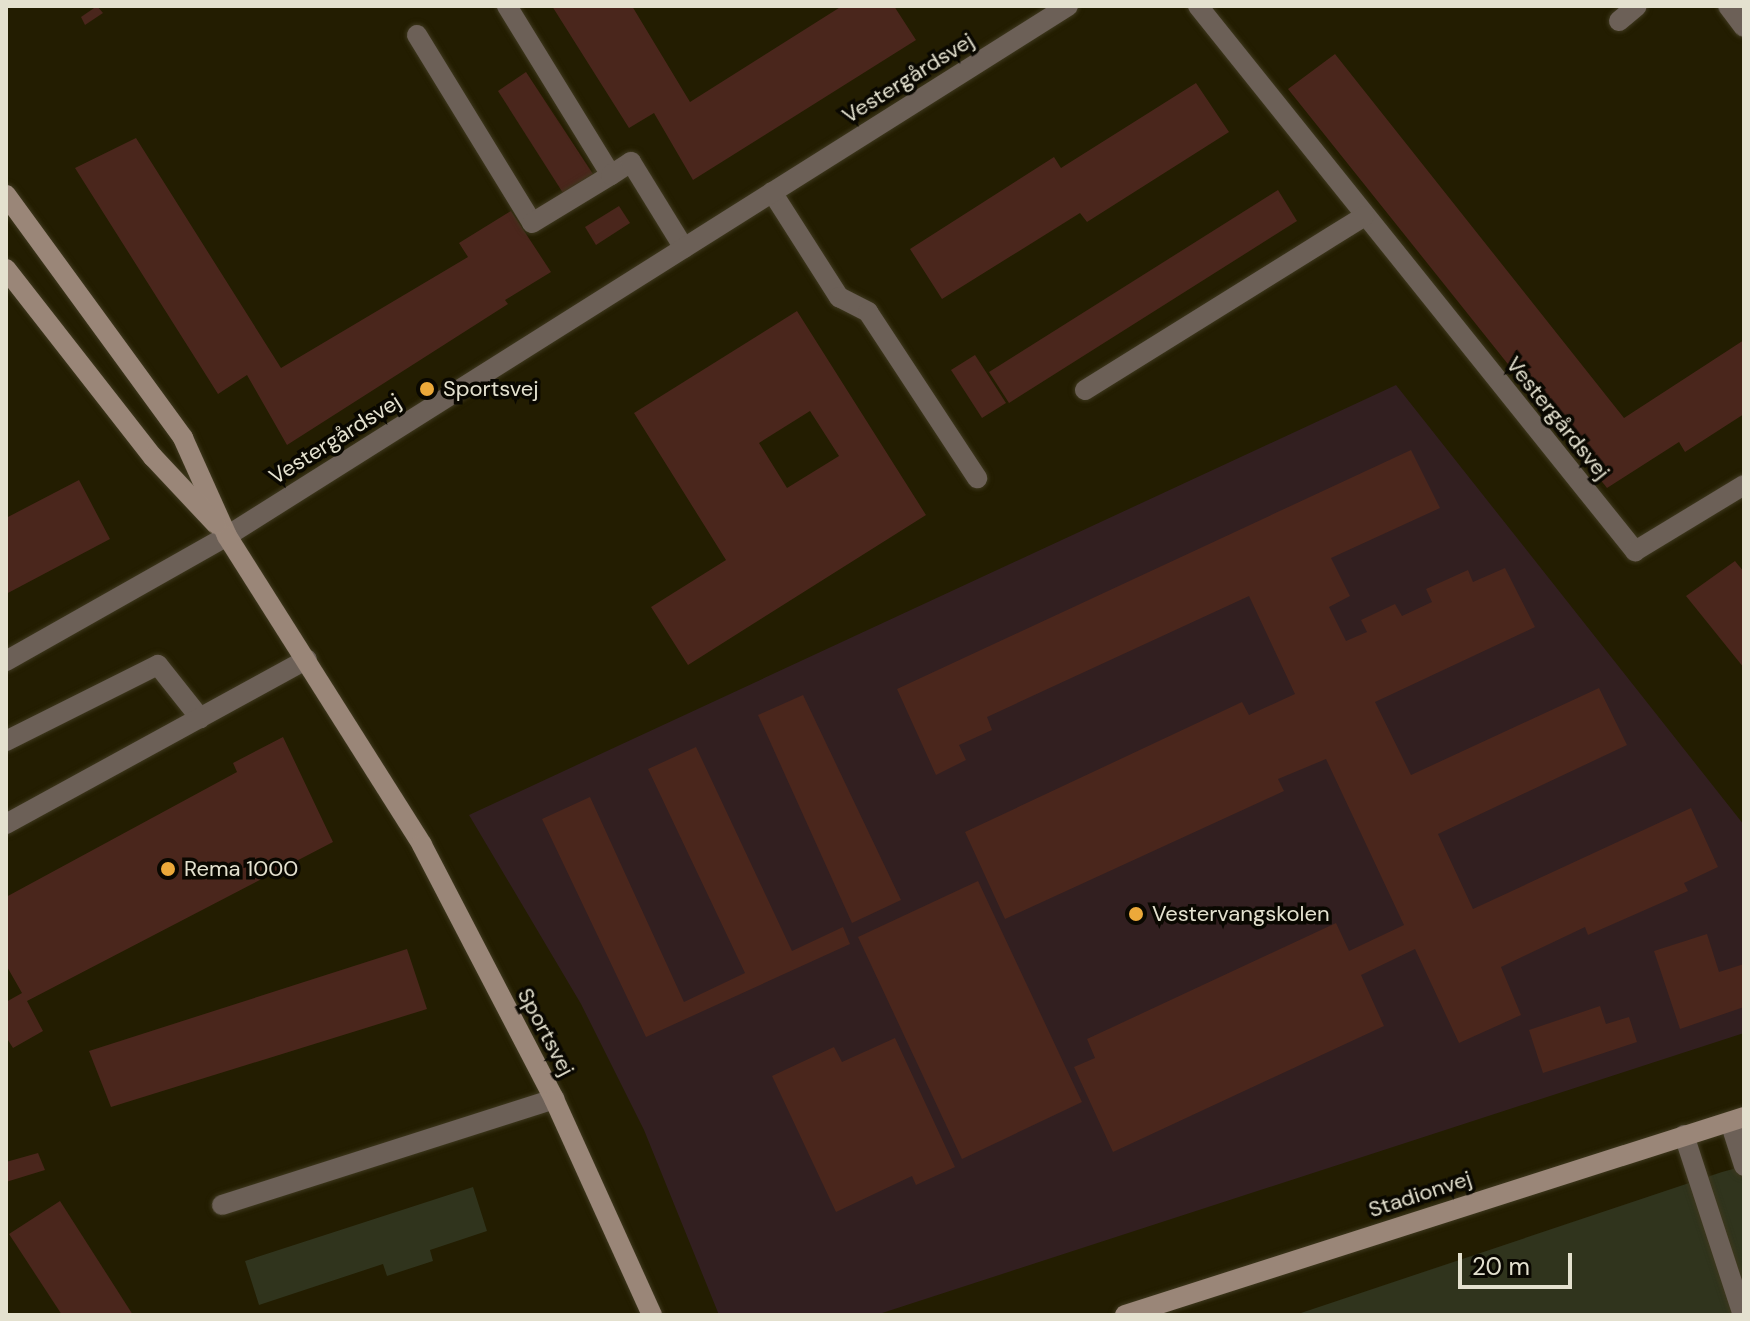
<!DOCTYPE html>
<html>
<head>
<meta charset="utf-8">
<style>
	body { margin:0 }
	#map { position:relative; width:1750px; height:1321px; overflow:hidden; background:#231d01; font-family:"DM Sans",sans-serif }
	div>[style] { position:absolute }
	.education>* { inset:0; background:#321f20 }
	.green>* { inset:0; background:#30341d }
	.building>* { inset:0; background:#4a261c }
	.roads { filter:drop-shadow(0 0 2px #3e381e) drop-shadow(0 0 2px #3e381e) }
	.lane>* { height:20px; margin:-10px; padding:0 10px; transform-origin:10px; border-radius:10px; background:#6c6057 }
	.street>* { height:20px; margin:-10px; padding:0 10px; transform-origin:10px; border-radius:10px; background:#6c6057 }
	.secondary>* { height:20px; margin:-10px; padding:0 10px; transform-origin:10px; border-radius:10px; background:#9a8678 }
	.dots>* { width:22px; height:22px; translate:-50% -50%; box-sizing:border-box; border:4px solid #0a0801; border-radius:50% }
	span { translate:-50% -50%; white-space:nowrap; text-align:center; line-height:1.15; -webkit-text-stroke:7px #0a0801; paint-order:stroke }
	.street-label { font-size:22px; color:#e4e1cf }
	.poi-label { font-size:22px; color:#e4e1cf }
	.left { translate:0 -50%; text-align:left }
	.frame { position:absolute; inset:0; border:8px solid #e4e1cf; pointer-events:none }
	.scale { position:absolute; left:1458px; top:1253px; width:114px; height:36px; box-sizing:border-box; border:4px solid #e4e1cf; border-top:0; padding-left:10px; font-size:24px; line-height:28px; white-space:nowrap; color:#e4e1cf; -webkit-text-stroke:6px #0a0801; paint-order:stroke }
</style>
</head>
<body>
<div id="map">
	<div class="education">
		<i style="clip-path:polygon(1396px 385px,1744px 825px,1744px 1033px,876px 1315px,719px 1315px,644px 1130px,581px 1004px,469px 815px)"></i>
	</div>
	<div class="green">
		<i style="clip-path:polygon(1744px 1166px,1744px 1315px,1295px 1315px,1722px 1172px)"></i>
		<i style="clip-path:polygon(473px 1187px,487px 1231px,430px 1250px,433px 1261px,387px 1276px,383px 1264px,259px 1305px,245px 1261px)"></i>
	</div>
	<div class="building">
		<i style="clip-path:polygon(97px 6px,103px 13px,85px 25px,81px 17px)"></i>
		<i style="clip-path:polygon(552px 6px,632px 6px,690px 102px,842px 6px,894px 6px,916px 40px,693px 180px,654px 113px,629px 128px)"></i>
		<i style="clip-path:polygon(1335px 54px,1624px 418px,1744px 340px,1744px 414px,1685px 452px,1679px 442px,1607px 488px,1288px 89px)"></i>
		<i style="clip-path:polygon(526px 72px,593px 174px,563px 193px,498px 91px)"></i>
		<i style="clip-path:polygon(1196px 83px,1229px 132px,1087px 222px,1080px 213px,942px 299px,910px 249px,1054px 157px,1061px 168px)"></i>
		<i style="clip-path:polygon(136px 138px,281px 368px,468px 257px,459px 243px,511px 211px,551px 272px,505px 300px,508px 304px,287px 445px,247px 375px,218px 394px,75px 168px)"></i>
		<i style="clip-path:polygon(1278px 190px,1297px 221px,1009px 403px,989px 372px)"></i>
		<i style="clip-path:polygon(619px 206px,630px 223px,596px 245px,585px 227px)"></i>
		<i style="clip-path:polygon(evenodd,797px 311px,926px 515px,688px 665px,651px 607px,726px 560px,634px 413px,797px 311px,810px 411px,839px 456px,787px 488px,759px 443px,810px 411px)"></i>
		<i style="clip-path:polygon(975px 355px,1006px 403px,982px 418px,951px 370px)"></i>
		<i style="clip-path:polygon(1411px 450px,1440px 508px,1331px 558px,1350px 596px,1329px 607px,1346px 641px,1367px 632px,1361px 620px,1395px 604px,1402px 616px,1432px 602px,1426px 589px,1468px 570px,1473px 582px,1505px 568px,1535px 627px,1375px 702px,1411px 775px,1599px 688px,1627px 745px,1438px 834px,1473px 909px,1691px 808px,1718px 867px,1684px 883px,1688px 891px,1588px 935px,1585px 927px,1501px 967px,1521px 1015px,1459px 1043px,1415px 949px,1361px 975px,1384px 1026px,1113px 1152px,1074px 1067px,1095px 1058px,1087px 1039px,1336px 923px,1349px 951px,1404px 925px,1326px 759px,1278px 779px,1284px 791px,1005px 919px,965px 832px,1242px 702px,1249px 715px,1295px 694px,1249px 596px,987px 717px,992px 730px,959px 745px,966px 760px,936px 775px,897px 689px)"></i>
		<i style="clip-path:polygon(79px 480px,110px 539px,6px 594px,6px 518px)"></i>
		<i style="clip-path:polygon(1735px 561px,1744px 572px,1744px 668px,1686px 596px)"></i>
		<i style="clip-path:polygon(803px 695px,901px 900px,852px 923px,758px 715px)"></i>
		<i style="clip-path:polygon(283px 737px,333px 842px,27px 1001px,43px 1031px,13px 1048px,6px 1037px,6px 1002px,22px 993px,6px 965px,6px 897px,237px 772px,233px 763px)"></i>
		<i style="clip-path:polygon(696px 747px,792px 951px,843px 927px,850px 944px,646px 1037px,542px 819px,590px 797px,684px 1002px,745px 973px,648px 769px)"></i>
		<i style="clip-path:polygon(978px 881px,1082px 1102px,962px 1159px,858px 937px)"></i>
		<i style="clip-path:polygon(1707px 934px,1719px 972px,1744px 964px,1744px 1007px,1680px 1029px,1654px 951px)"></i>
		<i style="clip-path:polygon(407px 949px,427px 1009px,111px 1107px,89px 1051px)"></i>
		<i style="clip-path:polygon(1600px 1006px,1606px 1024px,1629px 1017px,1637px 1042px,1543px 1073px,1529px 1030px)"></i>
		<i style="clip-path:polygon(895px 1038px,955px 1167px,916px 1185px,912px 1176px,836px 1212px,772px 1076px,834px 1047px,842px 1062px)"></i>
		<i style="clip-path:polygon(38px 1153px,45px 1170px,6px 1182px,6px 1162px)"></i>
		<i style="clip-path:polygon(60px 1201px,133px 1315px,62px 1315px,9px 1234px)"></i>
	</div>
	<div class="roads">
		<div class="lane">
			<i style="left:1619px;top:21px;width:23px;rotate:-40deg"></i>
			<i style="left:417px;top:35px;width:220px;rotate:58.5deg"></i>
			<i style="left:532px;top:223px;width:92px;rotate:-31.3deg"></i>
			<i style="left:6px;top:741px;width:170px;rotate:-26.6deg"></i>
			<i style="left:158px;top:665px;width:68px;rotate:51.6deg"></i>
			<i style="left:6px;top:824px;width:343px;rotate:-28.7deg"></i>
			<i style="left:1730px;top:1122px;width:46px;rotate:72.3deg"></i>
			<i style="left:1684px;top:1135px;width:189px;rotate:71.9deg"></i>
			<i style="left:222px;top:1205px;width:349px;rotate:-17.7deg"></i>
		</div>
		<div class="street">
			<i style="left:507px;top:6px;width:198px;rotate:58.4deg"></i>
			<i style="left:611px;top:175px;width:24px;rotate:-33deg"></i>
			<i style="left:631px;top:162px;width:101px;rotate:58.4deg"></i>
			<i style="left:1198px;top:6px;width:699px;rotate:51.28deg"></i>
			<i style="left:1635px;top:551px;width:127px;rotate:-31.2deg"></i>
			<i style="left:1728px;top:6px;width:26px;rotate:53deg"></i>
			<i style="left:772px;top:192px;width:125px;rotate:57.5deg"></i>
			<i style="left:839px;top:297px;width:33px;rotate:27deg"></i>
			<i style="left:868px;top:312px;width:199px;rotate:56.7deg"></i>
			<i style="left:1085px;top:390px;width:329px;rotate:-31.9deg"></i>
			<i style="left:6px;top:661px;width:254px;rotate:-29.5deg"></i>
			<i style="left:227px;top:536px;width:994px;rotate:-32.22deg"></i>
		</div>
		<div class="secondary">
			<i style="left:6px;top:195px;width:301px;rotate:53.9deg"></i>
			<i style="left:183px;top:438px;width:107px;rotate:65.8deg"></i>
			<i style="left:227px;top:536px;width:365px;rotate:57.7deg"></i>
			<i style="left:422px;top:845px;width:286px;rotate:62.5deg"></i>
			<i style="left:554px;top:1099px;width:237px;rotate:65.6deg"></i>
			<i style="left:6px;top:269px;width:239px;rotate:52deg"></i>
			<i style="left:153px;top:457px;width:92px;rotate:46.8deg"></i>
			<i style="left:1125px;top:1315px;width:650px;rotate:-17.74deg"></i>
		</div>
	</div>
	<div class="dots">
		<i style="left:427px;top:389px;background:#eca93a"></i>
		<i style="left:168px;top:869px;background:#eca93a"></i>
		<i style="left:1136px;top:914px;background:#eca93a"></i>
	</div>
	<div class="street-label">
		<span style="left:908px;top:78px;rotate:-32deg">Vestergårdsvej</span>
		<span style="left:1558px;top:418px;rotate:51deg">Vestergårdsvej</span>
		<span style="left:335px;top:439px;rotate:-32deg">Vestergårdsvej</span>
		<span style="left:546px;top:1032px;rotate:62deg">Sportsvej</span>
		<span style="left:1420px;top:1194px;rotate:-18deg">Stadionvej</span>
	</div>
	<div class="poi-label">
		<span class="left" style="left:443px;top:389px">Sportsvej</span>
		<span class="left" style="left:184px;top:869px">Rema 1000</span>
		<span class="left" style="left:1152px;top:914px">Vestervangskolen</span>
	</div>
	<div class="frame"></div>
	<div class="scale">20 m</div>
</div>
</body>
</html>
